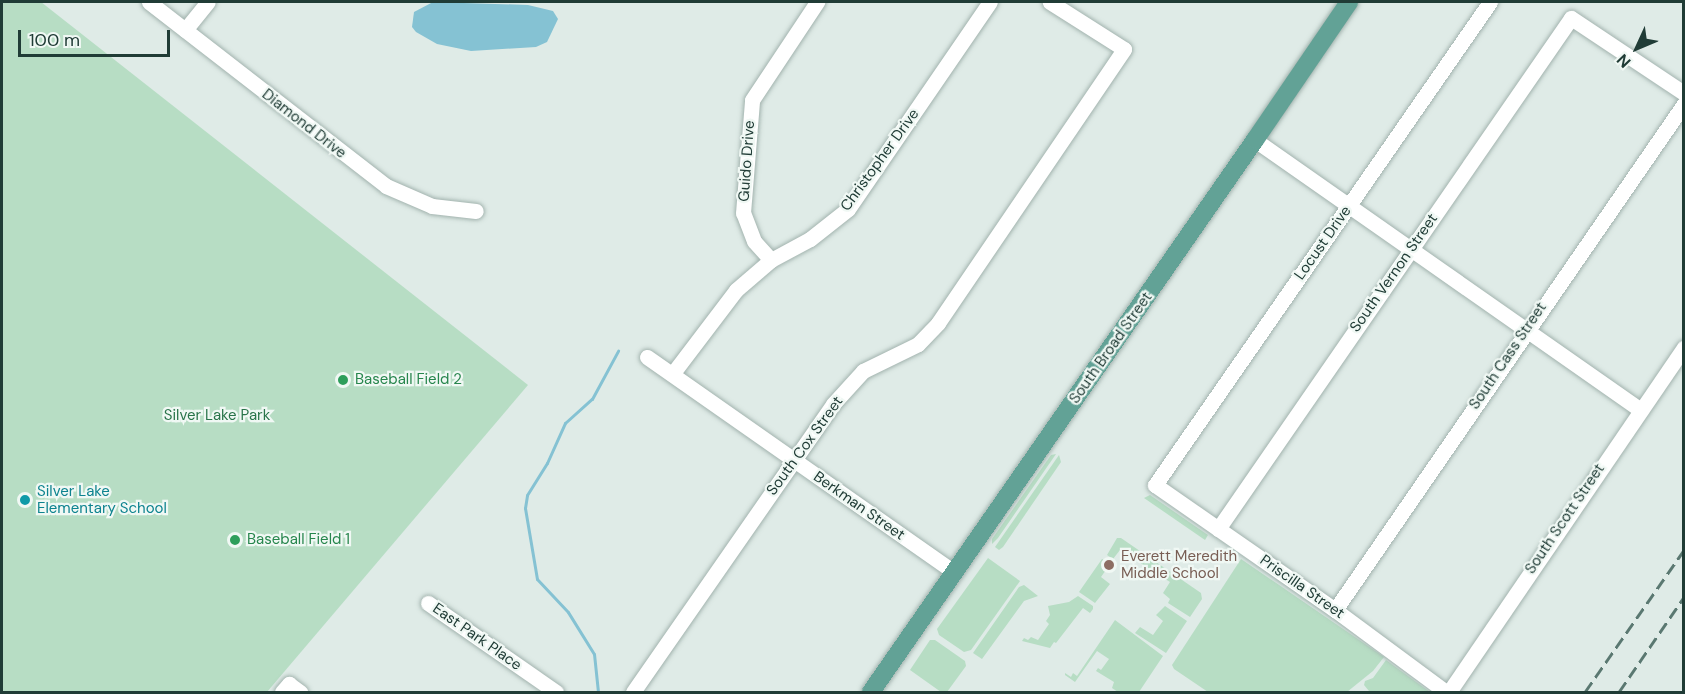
<!DOCTYPE html>
<html>
<head>
<meta charset="utf-8">
<style>
	body { margin:0 }
	#map { position:relative; width:1685px; height:694px; overflow:hidden; background:#dfebe7; font-family:"DM Sans",sans-serif }
	div>[style] { position:absolute }
	.green>* { inset:0; background:#b7ddc4 }
	.water>* { inset:0; background:#85c2d3 }
	.stream>* { height:3px; margin:-1.5px; padding:0 1.5px; transform-origin:1.5px; border-radius:1.5px; background:#85c2d3 }
	.roads { filter:drop-shadow(0 0 2px #a2b3ae) drop-shadow(0 0 2px #a2b3ae) }
	.minor>* { height:15px; margin:-7.5px; padding:0 7.5px; transform-origin:7.5px; border-radius:7.5px; background:#fff }
	.major>* { height:18px; margin:-9px; padding:0 9px; transform-origin:9px; border-radius:9px; background:#62a296 }
	.rail>* { height:3px; margin-top:-1.5px; transform-origin:0; background:repeating-linear-gradient(90deg,#5a7871 0 12px,transparent 0 18px) }
	.dots>* { width:16px; height:16px; translate:-50% -50%; box-sizing:border-box; border:3px solid #f0f8f4; border-radius:50% }
	span { translate:-50% -50%; white-space:nowrap; text-align:center; line-height:1.15; -webkit-text-stroke:4.5px #f0f8f4; paint-order:stroke }
	.street-label { font-size:15px; color:#203c36 }
	.leisure-label { font-size:15px; color:#27864d }
	.left { translate:0 -50%; text-align:left }
	.park-label { font-size:15px; color:#29744a }
	.culture-label { font-size:15px; color:#0d838f }
	.education-label { font-size:15px; color:#785e54 }
	.frame { position:absolute; inset:0; border:3px solid #203c36; pointer-events:none }
	.north { position:absolute; left:1607px; top:18px; width:60px; height:60px; -webkit-text-stroke:4px #f0f8f4; paint-order:stroke; rotate:226deg; font-size:16px; font-weight:700; line-height:24px; text-align:center; color:#203c36 }
	.north::after { content:''; display:block; margin:auto; width:21px; height:27px; background:#203c36; clip-path:polygon(50% 0,100% 100%,50% 72%,0 100%) }
	.scale { position:absolute; left:18px; top:30px; width:152px; height:27px; box-sizing:border-box; border:3px solid #203c36; border-top:0; padding-left:8px; font-size:18px; line-height:21px; white-space:nowrap; color:#203c36; -webkit-text-stroke:4px #f0f8f4; paint-order:stroke }
</style>
</head>
<body>
<div id="map">
	<div class="green">
		<i style="clip-path:polygon(2px 2px,41px 2px,528px 385px,267px 692px,2px 692px)"></i>
		<i style="clip-path:polygon(1056px 454px,998px 538px,992px 544px,992px 539px,1051px 455px)"></i>
		<i style="clip-path:polygon(1059px 455px,1061px 462px,1003px 547px,999px 550px,995px 547px)"></i>
		<i style="clip-path:polygon(1150px 495px,1208px 535px,1205px 540px,1144px 498px)"></i>
		<i style="clip-path:polygon(1117px 538px,1121px 538px,1201px 593px,1202px 599px,1190px 617px,1168px 603px,1170px 599px,1163px 593px,1170px 582px,1120px 550px,1113px 559px,1107px 555px)"></i>
		<i style="clip-path:polygon(988px 558px,1020px 581px,971px 650px,964px 652px,939px 635px,937px 629px)"></i>
		<i style="clip-path:polygon(1102px 559px,1107px 561px,1104px 564px,1108px 567px,1101px 577px,1110px 584px,1095px 603px,1079px 592px)"></i>
		<i style="clip-path:polygon(1241px 559px,1384px 657px,1373px 671px,1347px 692px,1208px 692px,1174px 669px,1172px 665px)"></i>
		<i style="clip-path:polygon(1024px 585px,1038px 596px,1024px 601px,982px 659px,973px 653px,1019px 587px)"></i>
		<i style="clip-path:polygon(1078px 596px,1093px 606px,1093px 609px,1090px 613px,1083px 608px,1056px 643px,1054px 642px,1050px 648px,1022px 641px,1024px 638px,1028px 640px,1031px 637px,1038px 640px,1049px 624px,1046px 621px,1050px 615px,1048px 606px,1069px 602px)"></i>
		<i style="clip-path:polygon(1165px 606px,1187px 621px,1166px 653px,1135px 633px,1140px 627px,1153px 635px,1163px 621px,1156px 615px)"></i>
		<i style="clip-path:polygon(1115px 620px,1163px 656px,1139px 692px,1118px 692px,1112px 688px,1114px 682px,1096px 671px,1098px 668px,1101px 670px,1109px 659px,1097px 651px,1075px 682px,1065px 675px,1065px 673px,1071px 677px,1073px 673px,1077px 676px)"></i>
		<i style="clip-path:polygon(930px 640px,935px 640px,965px 661px,966px 666px,947px 692px,941px 692px,910px 670px)"></i>
		<i style="clip-path:polygon(1386px 660px,1430px 692px,1369px 691px,1364px 685px,1365px 681px,1373px 678px)"></i>
	</div>
	<div class="water">
		<i style="clip-path:polygon(433px 2px,528px 5px,553px 11px,558px 19px,547px 42px,536px 47px,471px 51px,437px 44px,416px 32px,412px 27px,414px 12px)"></i>
	</div>
	<div class="stream">
		<i style="left:598px;top:692px;width:38px;rotate:-96deg"></i>
		<i style="left:594px;top:654px;width:49px;rotate:-121.8deg"></i>
		<i style="left:568px;top:612px;width:45px;rotate:-133.2deg"></i>
		<i style="left:537px;top:579px;width:72px;rotate:-99.6deg"></i>
		<i style="left:525px;top:508px;width:13px;rotate:-81deg"></i>
		<i style="left:527px;top:495px;width:38px;rotate:-58deg"></i>
		<i style="left:547px;top:463px;width:44px;rotate:-65.8deg"></i>
		<i style="left:565px;top:423px;width:36px;rotate:-42deg"></i>
		<i style="left:592px;top:399px;width:55px;rotate:-61.6deg"></i>
	</div>
	<div class="roads">
		<div class="minor">
			<i style="left:149px;top:2px;width:300px;rotate:37.8deg"></i>
			<i style="left:386px;top:186px;width:50px;rotate:23.5deg"></i>
			<i style="left:432px;top:206px;width:44px;rotate:6.5deg"></i>
			<i style="left:185px;top:30px;width:36px;rotate:-51deg"></i>
			<i style="left:1255px;top:140px;width:469px;rotate:35deg"></i>
			<i style="left:771px;top:260px;width:25px;rotate:-132deg"></i>
			<i style="left:754px;top:241px;width:30px;rotate:-111deg"></i>
			<i style="left:743px;top:213px;width:113px;rotate:-85.4deg"></i>
			<i style="left:752px;top:100px;width:118px;rotate:-56.4deg"></i>
			<i style="left:647px;top:357px;width:375px;rotate:35deg"></i>
			<i style="left:673px;top:373px;width:104px;rotate:-52.8deg"></i>
			<i style="left:736px;top:290px;width:46px;rotate:-40.6deg"></i>
			<i style="left:771px;top:260px;width:44px;rotate:-28.3deg"></i>
			<i style="left:810px;top:239px;width:48px;rotate:-38.3deg"></i>
			<i style="left:848px;top:209px;width:251px;rotate:-55.6deg"></i>
			<i style="left:1218px;top:529px;width:621px;rotate:-55.36deg"></i>
			<i style="left:1571px;top:18px;width:136px;rotate:33.6deg"></i>
			<i style="left:428px;top:603px;width:156px;rotate:34.8deg"></i>
			<i style="left:1335px;top:610px;width:615px;rotate:-55.41deg"></i>
			<i style="left:282px;top:692px;width:11px;rotate:-49deg"></i>
			<i style="left:289px;top:684px;width:14px;rotate:36deg"></i>
			<i style="left:633px;top:692px;width:351px;rotate:-55.2deg"></i>
			<i style="left:833px;top:404px;width:45px;rotate:-47.7deg"></i>
			<i style="left:863px;top:371px;width:61px;rotate:-26.1deg"></i>
			<i style="left:918px;top:344px;width:29px;rotate:-46deg"></i>
			<i style="left:938px;top:323px;width:331px;rotate:-55.8deg"></i>
			<i style="left:1124px;top:49px;width:88px;rotate:-147.6deg"></i>
			<i style="left:1446px;top:692px;width:138px;rotate:-143.5deg"></i>
			<i style="left:1335px;top:610px;width:219px;rotate:-145.2deg"></i>
			<i style="left:1155px;top:485px;width:588px;rotate:-55.26deg"></i>
			<i style="left:1449px;top:692px;width:417px;rotate:-55.7deg"></i>
		</div>
		<div class="major">
			<i style="left:871px;top:692px;width:672px;rotate:-55.18deg"></i>
			<i style="left:1255px;top:140px;width:167px;rotate:-55.7deg"></i>
		</div>
	</div>
	<div class="rail">
		<i style="left:1585px;top:692px;width:173px;rotate:-55.1deg"></i>
		<i style="left:1619px;top:692px;width:115px;rotate:-55.6deg"></i>
	</div>
	<div class="dots">
		<i style="left:343px;top:380px;background:#2e9e5b"></i>
		<i style="left:25px;top:500px;background:#0f9aa8"></i>
		<i style="left:235px;top:540px;background:#2e9e5b"></i>
		<i style="left:1109px;top:565px;background:#8d6e63"></i>
	</div>
	<div class="street-label">
		<span style="left:304px;top:124px;rotate:38deg">Diamond Drive</span>
		<span style="left:880px;top:160px;rotate:-54deg">Christopher Drive</span>
		<span style="left:747px;top:161px;rotate:-86deg">Guido Drive</span>
		<span style="left:1323px;top:243px;rotate:-55deg">Locust Drive</span>
		<span style="left:1394px;top:273px;rotate:-55deg">South Vernon Street</span>
		<span style="left:1111px;top:348px;rotate:-55deg">South Broad Street</span>
		<span style="left:1508px;top:356px;rotate:-56deg">South Cass Street</span>
		<span style="left:805px;top:446px;rotate:-54deg">South Cox Street</span>
		<span style="left:859px;top:506px;rotate:35deg">Berkman Street</span>
		<span style="left:1565px;top:519px;rotate:-56deg">South Scott Street</span>
		<span style="left:1302px;top:587px;rotate:35deg">Priscilla Street</span>
		<span style="left:477px;top:637px;rotate:35deg">East Park Place</span>
	</div>
	<div class="leisure-label">
		<span class="left" style="left:355px;top:380px">Baseball Field 2</span>
		<span class="left" style="left:247px;top:540px">Baseball Field 1</span>
	</div>
	<div class="park-label">
		<span style="left:217px;top:416px">Silver Lake Park</span>
	</div>
	<div class="culture-label">
		<span class="left" style="left:37px;top:500px">Silver Lake<br>Elementary School</span>
	</div>
	<div class="education-label">
		<span class="left" style="left:1121px;top:565px">Everett Meredith<br>Middle School</span>
	</div>
	<div class="frame"></div>
	<div class="north">N</div>
	<div class="scale">100 m</div>
</div>
</body>
</html>
